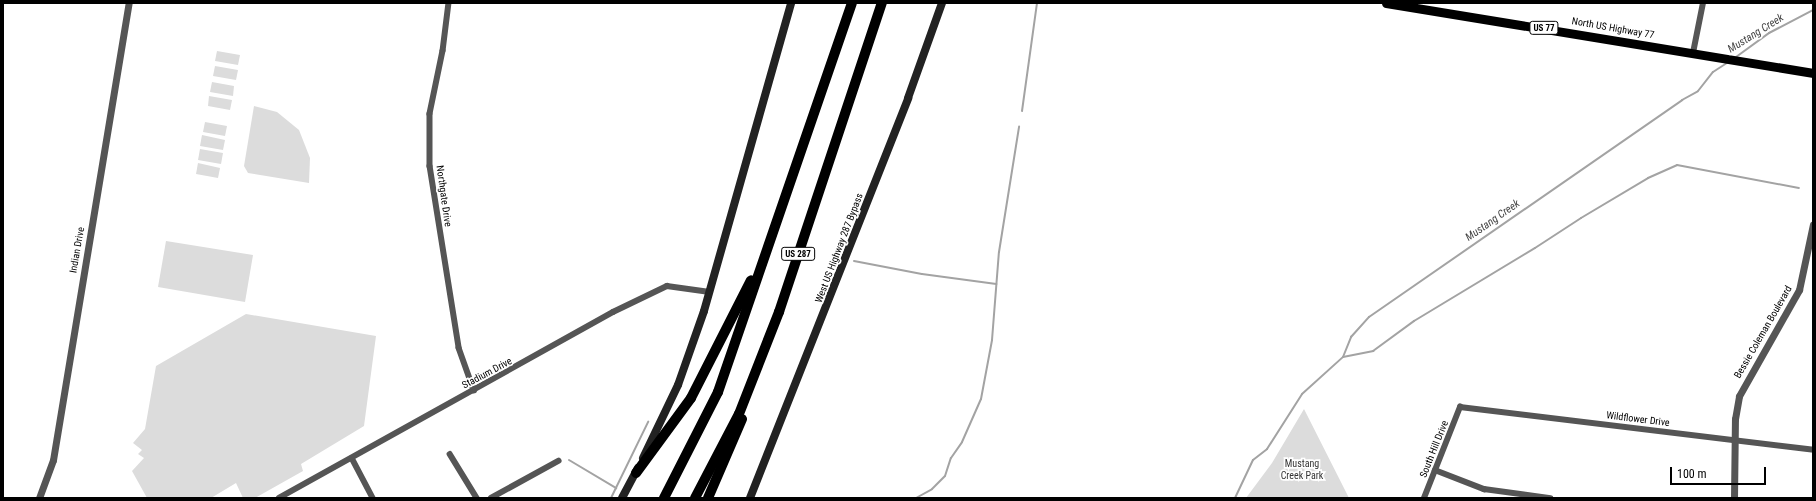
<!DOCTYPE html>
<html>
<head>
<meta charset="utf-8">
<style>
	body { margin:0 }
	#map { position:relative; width:1816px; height:501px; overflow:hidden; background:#fff; font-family:"Roboto Condensed",sans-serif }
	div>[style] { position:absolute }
	.green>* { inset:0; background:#dcdcdc }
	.stream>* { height:2px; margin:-1px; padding:0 1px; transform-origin:1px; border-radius:1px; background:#a3a3a3 }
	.minor>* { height:5.5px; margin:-2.75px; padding:0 2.75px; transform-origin:2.75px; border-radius:2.75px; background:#555 }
	.tertiary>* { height:7px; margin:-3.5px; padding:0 3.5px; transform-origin:3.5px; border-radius:3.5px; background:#555 }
	.secondary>* { height:8px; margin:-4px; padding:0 4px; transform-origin:4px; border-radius:4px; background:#222 }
	.primary>* { height:9px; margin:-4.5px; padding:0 4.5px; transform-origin:4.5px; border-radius:4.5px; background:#000 }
	.motorway>* { height:10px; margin:-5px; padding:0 5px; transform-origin:5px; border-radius:5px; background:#000 }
	span { translate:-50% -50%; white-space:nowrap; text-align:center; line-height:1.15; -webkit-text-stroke:3.5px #fff; paint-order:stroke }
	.shield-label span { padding:1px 3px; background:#fff; border:1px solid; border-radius:3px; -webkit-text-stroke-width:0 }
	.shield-label { font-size:9px; color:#000; font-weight:700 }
	.street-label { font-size:10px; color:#000 }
	.park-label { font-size:10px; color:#333 }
	.water-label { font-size:11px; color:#444; font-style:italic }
	.frame { position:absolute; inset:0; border:4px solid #000; pointer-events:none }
	.scale { position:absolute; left:1670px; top:467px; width:96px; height:18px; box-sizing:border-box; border:2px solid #000; border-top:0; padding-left:5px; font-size:12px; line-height:14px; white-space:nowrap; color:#000; -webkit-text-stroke:3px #fff; paint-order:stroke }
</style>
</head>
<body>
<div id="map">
	<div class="green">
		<i style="clip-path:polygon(217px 51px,240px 55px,238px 65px,215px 61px)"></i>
		<i style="clip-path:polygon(215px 66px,238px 70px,236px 80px,213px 76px)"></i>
		<i style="clip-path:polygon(212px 82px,234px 86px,233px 96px,210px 92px)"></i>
		<i style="clip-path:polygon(209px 96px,232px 100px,230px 110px,208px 106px)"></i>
		<i style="clip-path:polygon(254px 106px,277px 112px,299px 130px,310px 158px,309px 183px,248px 173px,244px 166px)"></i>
		<i style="clip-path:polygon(205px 122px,227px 126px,225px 136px,203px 132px)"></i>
		<i style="clip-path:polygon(202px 135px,225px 140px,223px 150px,200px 146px)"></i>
		<i style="clip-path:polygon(200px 149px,223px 153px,221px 164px,198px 160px)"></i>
		<i style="clip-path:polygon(198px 163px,220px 168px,218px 178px,196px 174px)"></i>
		<i style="clip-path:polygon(166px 241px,253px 255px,245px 302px,158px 287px)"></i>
		<i style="clip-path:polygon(246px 314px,376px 336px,364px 426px,301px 464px,303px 471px,255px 498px,243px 498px,236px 483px,211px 498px,147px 498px,132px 471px,144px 458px,138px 454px,142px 450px,133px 443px,145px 429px,156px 366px)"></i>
		<i style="clip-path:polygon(1304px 409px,1349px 498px,1246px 498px,1272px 463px)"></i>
	</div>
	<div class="stream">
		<i style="left:1736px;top:57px;width:41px;rotate:-36deg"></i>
		<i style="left:1769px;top:33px;width:50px;rotate:-27.6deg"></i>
		<i style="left:1022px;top:111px;width:109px;rotate:-82.1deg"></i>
		<i style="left:854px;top:261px;width:69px;rotate:10.8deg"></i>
		<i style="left:922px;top:274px;width:75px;rotate:7.7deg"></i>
		<i style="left:1343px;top:357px;width:31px;rotate:-11deg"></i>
		<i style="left:1373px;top:351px;width:51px;rotate:-36.2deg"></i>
		<i style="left:1414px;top:321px;width:141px;rotate:-31.1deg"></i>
		<i style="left:1535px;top:248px;width:55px;rotate:-33.1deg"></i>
		<i style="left:1581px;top:218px;width:78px;rotate:-30.8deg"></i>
		<i style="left:1648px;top:178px;width:32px;rotate:-24deg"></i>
		<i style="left:1677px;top:165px;width:124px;rotate:10.7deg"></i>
		<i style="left:569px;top:460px;width:55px;rotate:30.8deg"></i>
		<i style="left:611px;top:498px;width:85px;rotate:-64deg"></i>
		<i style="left:916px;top:498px;width:18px;rotate:-29deg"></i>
		<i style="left:932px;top:489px;width:18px;rotate:-45deg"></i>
		<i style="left:945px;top:476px;width:19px;rotate:-72deg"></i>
		<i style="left:951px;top:458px;width:19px;rotate:-55deg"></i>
		<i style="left:962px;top:442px;width:47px;rotate:-66.2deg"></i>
		<i style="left:981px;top:399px;width:60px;rotate:-79.4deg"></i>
		<i style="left:992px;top:340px;width:88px;rotate:-85.5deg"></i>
		<i style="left:999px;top:252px;width:127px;rotate:-80.9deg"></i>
		<i style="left:1235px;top:498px;width:42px;rotate:-64.7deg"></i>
		<i style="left:1253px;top:460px;width:18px;rotate:-38deg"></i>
		<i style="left:1267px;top:449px;width:65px;rotate:-57.5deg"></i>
		<i style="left:1302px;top:394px;width:55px;rotate:-42.1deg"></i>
		<i style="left:1343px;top:357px;width:22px;rotate:-68deg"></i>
		<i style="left:1351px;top:337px;width:27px;rotate:-48deg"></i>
		<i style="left:1369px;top:317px;width:381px;rotate:-34.7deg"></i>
		<i style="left:1682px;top:100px;width:18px;rotate:-29deg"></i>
		<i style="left:1698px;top:91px;width:24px;rotate:-52deg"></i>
		<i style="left:1713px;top:72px;width:17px;rotate:-33deg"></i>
	</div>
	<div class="minor">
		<i style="left:449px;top:3px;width:48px;rotate:97.1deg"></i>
		<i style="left:443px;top:51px;width:64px;rotate:101.7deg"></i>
		<i style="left:430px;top:114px;width:52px;rotate:90deg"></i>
		<i style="left:430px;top:166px;width:184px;rotate:80.9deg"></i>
		<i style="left:459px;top:348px;width:45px;rotate:70.3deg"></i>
		<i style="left:1693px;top:53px;width:51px;rotate:-78.7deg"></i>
		<i style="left:450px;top:454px;width:52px;rotate:58.5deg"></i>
		<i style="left:352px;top:458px;width:45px;rotate:62.3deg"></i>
		<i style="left:1435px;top:470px;width:53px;rotate:21.2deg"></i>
		<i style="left:1484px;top:489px;width:67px;rotate:7.8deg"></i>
		<i style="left:279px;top:498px;width:382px;rotate:-29.1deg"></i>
		<i style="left:613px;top:312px;width:60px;rotate:-25.7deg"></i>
		<i style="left:667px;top:286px;width:43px;rotate:7.9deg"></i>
		<i style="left:491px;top:498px;width:77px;rotate:-28.9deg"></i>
		<i style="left:1424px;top:498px;width:98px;rotate:-68.4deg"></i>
		<i style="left:1460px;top:407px;width:356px;rotate:6.9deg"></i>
	</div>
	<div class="tertiary">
		<i style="left:39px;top:498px;width:40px;rotate:-69.8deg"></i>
		<i style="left:53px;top:460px;width:463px;rotate:-80.6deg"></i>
		<i style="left:1734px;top:498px;width:79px;rotate:-89.3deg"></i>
		<i style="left:1735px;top:419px;width:23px;rotate:-80deg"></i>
		<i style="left:1739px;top:396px;width:122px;rotate:-60.5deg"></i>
		<i style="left:1799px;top:290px;width:67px;rotate:-78deg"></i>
	</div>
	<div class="secondary">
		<i style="left:643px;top:458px;width:81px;rotate:-64.4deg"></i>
		<i style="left:678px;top:385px;width:78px;rotate:-70.6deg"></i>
		<i style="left:704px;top:311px;width:320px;rotate:-74.2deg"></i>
		<i style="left:622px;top:498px;width:34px;rotate:-62deg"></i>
		<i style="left:750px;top:498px;width:430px;rotate:-68.4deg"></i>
		<i style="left:908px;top:98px;width:101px;rotate:-70.3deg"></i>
	</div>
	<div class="primary">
		<i style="left:1386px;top:3px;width:433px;rotate:9.3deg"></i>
	</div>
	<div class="motorway">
		<i style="left:636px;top:473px;width:93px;rotate:-53.7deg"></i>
		<i style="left:691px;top:398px;width:132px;rotate:-63deg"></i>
		<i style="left:664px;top:498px;width:119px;rotate:-63deg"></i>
		<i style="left:718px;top:392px;width:411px;rotate:-71deg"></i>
		<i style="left:695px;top:498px;width:95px;rotate:-62.4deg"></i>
		<i style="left:739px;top:414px;width:110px;rotate:-68.6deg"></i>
		<i style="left:779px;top:312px;width:326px;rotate:-71.6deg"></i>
		<i style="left:708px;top:498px;width:86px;rotate:-66.7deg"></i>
	</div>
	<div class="shield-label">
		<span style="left:1544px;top:28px">US 77</span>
		<span style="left:798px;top:254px">US 287</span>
	</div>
	<div class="street-label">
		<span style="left:1613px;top:28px;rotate:10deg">North US Highway 77</span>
		<span style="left:444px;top:196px;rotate:82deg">Northgate Drive</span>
		<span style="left:839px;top:248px;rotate:-69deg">West US Highway 287 Bypass</span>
		<span style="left:77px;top:250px;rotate:-80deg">Indian Drive</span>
		<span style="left:1763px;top:332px;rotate:-60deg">Bessie Coleman Boulevard</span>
		<span style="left:487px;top:373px;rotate:-28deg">Stadium Drive</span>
		<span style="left:1638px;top:419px;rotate:7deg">Wildflower Drive</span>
		<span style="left:1434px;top:449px;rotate:-68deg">South Hill Drive</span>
	</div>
	<div class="park-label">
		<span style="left:1302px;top:469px">Mustang<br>Creek Park</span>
	</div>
	<div class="water-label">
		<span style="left:1756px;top:34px;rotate:-32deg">Mustang Creek</span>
		<span style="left:1493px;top:221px;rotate:-35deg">Mustang Creek</span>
	</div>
	<div class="frame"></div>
	<div class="scale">100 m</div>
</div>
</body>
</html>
